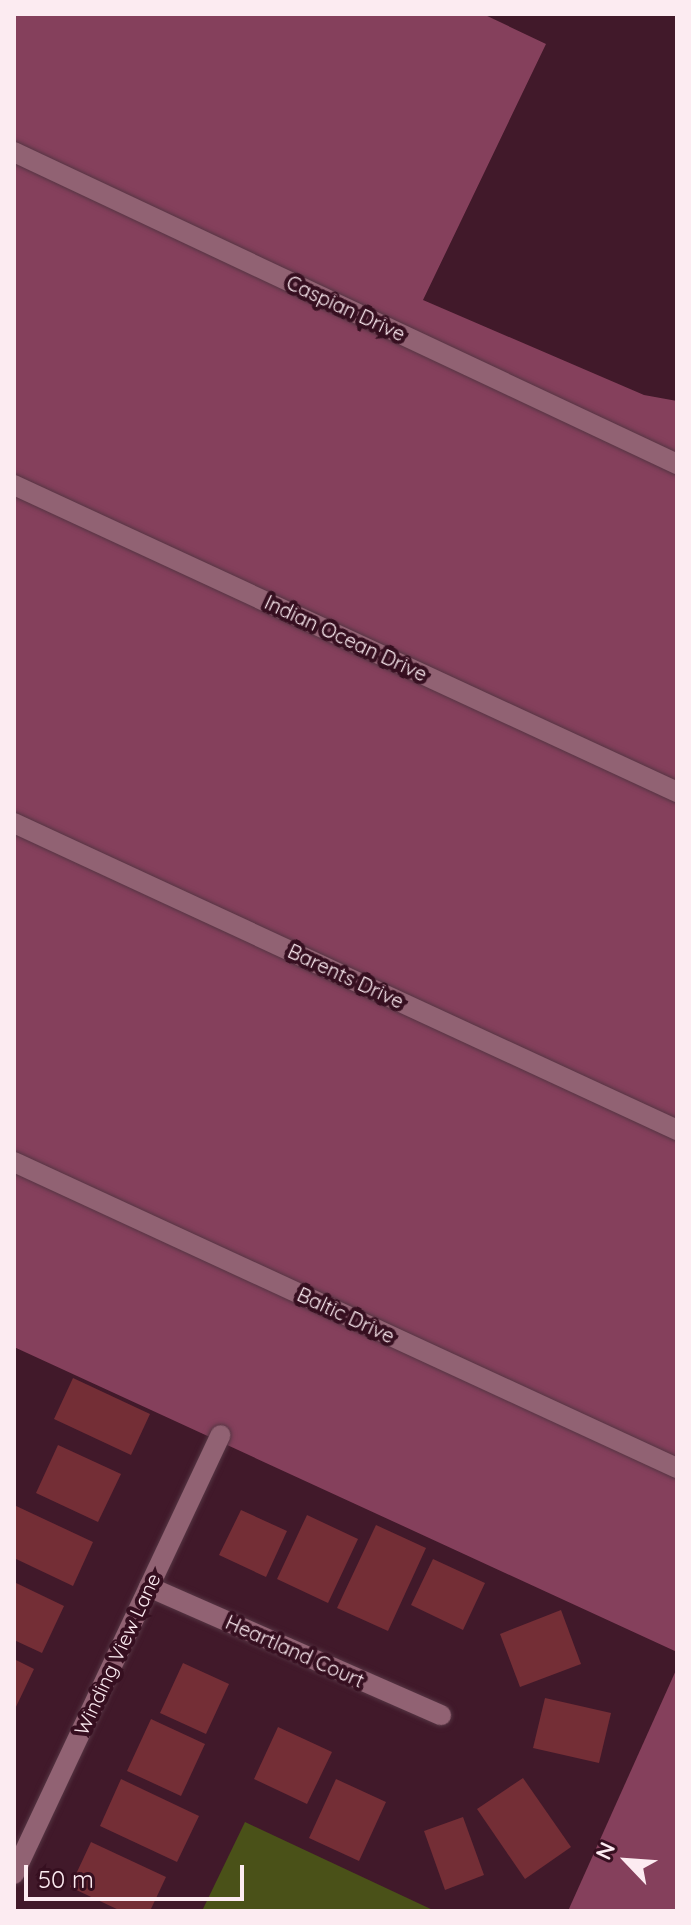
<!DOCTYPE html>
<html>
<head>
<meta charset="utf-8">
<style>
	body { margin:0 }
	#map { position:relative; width:691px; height:1925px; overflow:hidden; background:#41192a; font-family:Quicksand,sans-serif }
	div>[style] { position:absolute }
	.forest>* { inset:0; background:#85405c }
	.water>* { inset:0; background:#4a5118 }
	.building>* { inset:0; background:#742e36 }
	.roads { filter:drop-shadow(0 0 2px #553543) drop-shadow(0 0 2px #553543) }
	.minor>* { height:20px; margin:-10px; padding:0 10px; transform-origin:10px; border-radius:10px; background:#916273 }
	span { translate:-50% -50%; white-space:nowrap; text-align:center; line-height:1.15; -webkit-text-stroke:8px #360f20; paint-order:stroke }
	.street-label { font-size:20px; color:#fcebf1 }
	.frame { position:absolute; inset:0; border:16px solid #fcebf1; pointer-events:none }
	.north { position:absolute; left:587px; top:1821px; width:80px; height:80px; -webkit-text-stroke:6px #360f20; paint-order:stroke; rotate:295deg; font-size:22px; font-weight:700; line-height:32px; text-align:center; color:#fcebf1 }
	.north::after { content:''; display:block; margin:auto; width:28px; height:36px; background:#fcebf1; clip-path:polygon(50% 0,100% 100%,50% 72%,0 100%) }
	.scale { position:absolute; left:24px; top:1865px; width:220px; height:36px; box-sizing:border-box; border:4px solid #fcebf1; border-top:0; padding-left:10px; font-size:24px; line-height:28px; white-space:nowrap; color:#fcebf1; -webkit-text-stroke:6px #360f20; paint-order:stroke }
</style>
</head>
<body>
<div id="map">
	<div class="forest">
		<i style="clip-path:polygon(14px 14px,483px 14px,546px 44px,423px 300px,644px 395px,677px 401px,677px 1652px,14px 1347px)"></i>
		<i style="clip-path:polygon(677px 1668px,677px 1911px,568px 1911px)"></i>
	</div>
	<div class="water">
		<i style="clip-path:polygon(245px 1822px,435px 1911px,202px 1911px)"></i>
	</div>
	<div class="building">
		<i style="clip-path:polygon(73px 1378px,150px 1414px,131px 1455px,54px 1419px)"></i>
		<i style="clip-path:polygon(58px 1445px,121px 1474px,98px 1522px,36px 1493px)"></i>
		<i style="clip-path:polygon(14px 1505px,93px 1542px,73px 1586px,14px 1558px)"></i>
		<i style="clip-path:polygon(241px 1510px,287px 1531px,266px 1577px,219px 1555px)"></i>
		<i style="clip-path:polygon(307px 1515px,358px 1539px,328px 1603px,277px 1579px)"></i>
		<i style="clip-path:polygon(376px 1525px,426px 1548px,388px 1631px,337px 1608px)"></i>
		<i style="clip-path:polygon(433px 1559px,485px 1583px,463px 1630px,411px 1605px)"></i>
		<i style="clip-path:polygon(14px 1582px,64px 1606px,42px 1653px,14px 1640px)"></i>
		<i style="clip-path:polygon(561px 1610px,581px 1664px,520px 1687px,500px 1634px)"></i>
		<i style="clip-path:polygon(14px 1659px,34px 1669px,14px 1711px)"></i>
		<i style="clip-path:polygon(183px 1663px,229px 1684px,206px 1734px,160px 1713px)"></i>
		<i style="clip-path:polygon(545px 1698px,611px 1713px,599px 1763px,533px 1748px)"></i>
		<i style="clip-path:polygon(151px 1719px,205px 1744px,181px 1796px,127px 1771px)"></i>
		<i style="clip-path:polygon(278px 1727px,332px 1752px,307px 1804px,254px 1779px)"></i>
		<i style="clip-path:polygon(523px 1778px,571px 1847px,525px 1879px,477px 1809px)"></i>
		<i style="clip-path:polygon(121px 1779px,199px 1816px,177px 1862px,100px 1826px)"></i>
		<i style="clip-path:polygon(336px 1779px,386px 1802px,359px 1861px,309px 1838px)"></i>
		<i style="clip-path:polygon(463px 1817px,484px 1875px,445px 1890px,424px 1831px)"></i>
		<i style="clip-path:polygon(91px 1842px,166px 1877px,150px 1911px,121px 1911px,70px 1887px)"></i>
	</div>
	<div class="roads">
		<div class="minor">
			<i style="left:14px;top:152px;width:733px;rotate:25.2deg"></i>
			<i style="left:14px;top:485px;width:731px;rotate:24.85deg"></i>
			<i style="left:14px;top:823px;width:731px;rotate:24.85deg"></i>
			<i style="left:14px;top:1162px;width:730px;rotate:24.78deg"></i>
			<i style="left:149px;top:1587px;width:319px;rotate:23.7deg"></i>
			<i style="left:14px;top:1874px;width:485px;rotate:-64.8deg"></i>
		</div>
	</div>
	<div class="street-label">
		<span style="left:346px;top:308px;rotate:25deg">Caspian Drive</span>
		<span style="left:346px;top:638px;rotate:25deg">Indian Ocean Drive</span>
		<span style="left:346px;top:976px;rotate:25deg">Barents Drive</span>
		<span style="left:346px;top:1315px;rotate:25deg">Baltic Drive</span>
		<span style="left:295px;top:1651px;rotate:24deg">Heartland Court</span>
		<span style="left:117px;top:1654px;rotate:-65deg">Winding View Lane</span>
	</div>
	<div class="frame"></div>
	<div class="north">N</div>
	<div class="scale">50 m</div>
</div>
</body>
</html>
